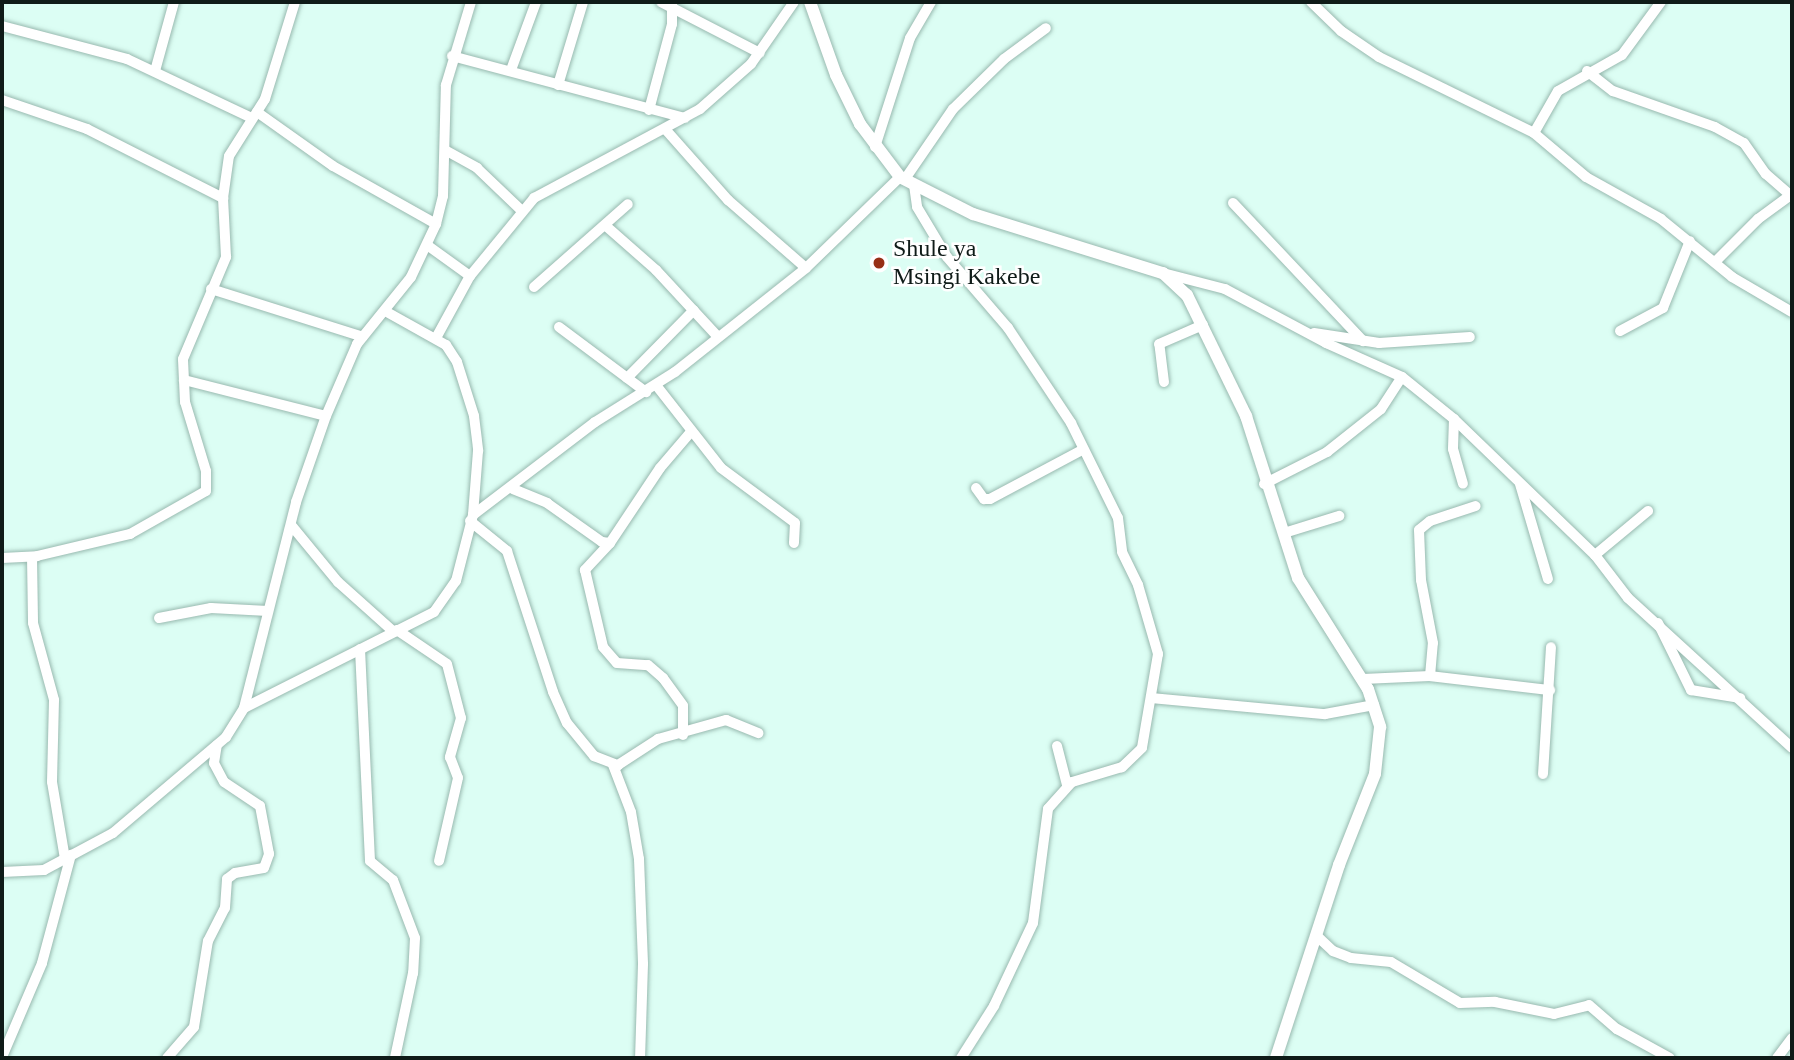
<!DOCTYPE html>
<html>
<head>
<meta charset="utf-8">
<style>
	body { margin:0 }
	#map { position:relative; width:1794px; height:1060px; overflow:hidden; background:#dcfef4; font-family:"Times New Roman",serif }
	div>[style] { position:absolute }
	.roads { filter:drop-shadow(0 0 2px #98b9af) drop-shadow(0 0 2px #98b9af) }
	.minor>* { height:10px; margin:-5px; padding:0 5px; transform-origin:5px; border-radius:5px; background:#fff }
	.tertiary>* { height:12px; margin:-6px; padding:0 6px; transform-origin:6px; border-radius:6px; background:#fff }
	.dots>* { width:19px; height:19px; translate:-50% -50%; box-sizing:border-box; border:4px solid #fff; border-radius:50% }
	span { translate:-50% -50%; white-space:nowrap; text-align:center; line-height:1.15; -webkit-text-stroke:5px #fff; paint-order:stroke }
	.poi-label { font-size:24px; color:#0f1b18 }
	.left { translate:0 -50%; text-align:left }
	.frame { position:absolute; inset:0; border:4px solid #0f1b18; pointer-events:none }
</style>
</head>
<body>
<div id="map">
	<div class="roads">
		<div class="minor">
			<i style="left:661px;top:2px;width:111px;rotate:27.3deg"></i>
			<i style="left:1311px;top:2px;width:42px;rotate:44deg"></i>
			<i style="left:1341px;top:31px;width:46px;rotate:34.4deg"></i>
			<i style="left:1379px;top:57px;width:173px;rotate:26.1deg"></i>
			<i style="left:1534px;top:133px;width:68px;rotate:40.2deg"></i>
			<i style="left:1586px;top:177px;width:86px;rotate:29.2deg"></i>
			<i style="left:1661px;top:219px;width:92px;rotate:39.2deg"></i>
			<i style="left:1732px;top:277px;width:69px;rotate:30.3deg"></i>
			<i style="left:2px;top:26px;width:129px;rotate:14.8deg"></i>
			<i style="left:127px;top:59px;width:138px;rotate:25.3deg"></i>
			<i style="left:452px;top:56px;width:241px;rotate:14.9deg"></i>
			<i style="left:511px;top:70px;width:72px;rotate:-69.8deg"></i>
			<i style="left:155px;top:71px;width:72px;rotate:-74.6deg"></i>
			<i style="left:1587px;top:71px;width:33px;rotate:38deg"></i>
			<i style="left:1613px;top:91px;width:108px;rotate:19.4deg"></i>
			<i style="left:1715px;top:127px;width:33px;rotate:29deg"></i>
			<i style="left:1744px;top:143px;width:38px;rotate:55deg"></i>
			<i style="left:1766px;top:174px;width:32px;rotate:41deg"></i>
			<i style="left:558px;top:85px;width:87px;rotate:-73.2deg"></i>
			<i style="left:2px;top:100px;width:90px;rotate:18.8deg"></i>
			<i style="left:87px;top:129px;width:153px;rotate:26.9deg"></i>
			<i style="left:649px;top:110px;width:89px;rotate:-75deg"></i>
			<i style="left:672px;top:24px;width:22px;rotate:-90deg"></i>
			<i style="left:257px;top:112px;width:93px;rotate:35.4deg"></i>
			<i style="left:333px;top:166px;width:118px;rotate:29.4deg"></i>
			<i style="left:666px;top:130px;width:94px;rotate:48.5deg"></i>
			<i style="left:728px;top:200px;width:103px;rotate:41.1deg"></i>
			<i style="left:1534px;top:133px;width:48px;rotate:-60.3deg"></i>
			<i style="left:1558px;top:91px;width:73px;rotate:-29.4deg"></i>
			<i style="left:1622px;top:55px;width:66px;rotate:-53.7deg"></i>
			<i style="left:875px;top:147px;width:114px;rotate:-72.2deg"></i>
			<i style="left:910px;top:38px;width:42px;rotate:-59.7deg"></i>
			<i style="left:445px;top:150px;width:37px;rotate:29deg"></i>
			<i style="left:477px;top:168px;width:61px;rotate:43.7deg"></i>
			<i style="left:905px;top:179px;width:85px;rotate:-55.6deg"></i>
			<i style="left:953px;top:109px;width:71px;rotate:-44.4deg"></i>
			<i style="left:1004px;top:59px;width:52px;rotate:-36.4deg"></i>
			<i style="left:914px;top:185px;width:22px;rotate:82deg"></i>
			<i style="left:917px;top:207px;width:58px;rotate:59deg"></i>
			<i style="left:947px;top:257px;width:94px;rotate:49.3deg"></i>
			<i style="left:1008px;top:328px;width:114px;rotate:56.4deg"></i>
			<i style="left:1071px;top:423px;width:106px;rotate:63.7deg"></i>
			<i style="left:1118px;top:518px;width:34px;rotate:83deg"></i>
			<i style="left:1122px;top:552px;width:37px;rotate:64deg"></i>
			<i style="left:1138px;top:585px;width:72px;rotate:73.8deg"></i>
			<i style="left:1158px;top:654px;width:95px;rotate:99.7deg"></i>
			<i style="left:1142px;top:748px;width:28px;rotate:136deg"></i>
			<i style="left:1122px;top:767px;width:52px;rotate:163.3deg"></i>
			<i style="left:1072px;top:782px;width:36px;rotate:132deg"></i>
			<i style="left:1048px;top:809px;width:115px;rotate:97.5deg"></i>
			<i style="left:1033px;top:923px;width:92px;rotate:115.2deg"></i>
			<i style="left:994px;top:1006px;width:62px;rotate:122.4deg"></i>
			<i style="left:1233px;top:203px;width:190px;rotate:46.7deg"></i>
			<i style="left:606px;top:226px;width:67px;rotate:41.3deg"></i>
			<i style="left:656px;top:270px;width:91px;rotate:47.2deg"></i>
			<i style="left:427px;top:245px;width:53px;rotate:35.8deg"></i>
			<i style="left:1715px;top:262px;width:61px;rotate:-45deg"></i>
			<i style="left:1758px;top:219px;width:42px;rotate:-36.3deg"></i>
			<i style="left:1163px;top:273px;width:64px;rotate:14.5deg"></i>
			<i style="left:1225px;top:289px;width:115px;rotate:28.1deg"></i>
			<i style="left:1326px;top:343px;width:83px;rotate:24.1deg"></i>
			<i style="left:1402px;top:377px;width:67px;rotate:38.9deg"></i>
			<i style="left:1454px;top:419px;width:196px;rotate:44deg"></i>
			<i style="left:1595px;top:555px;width:54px;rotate:52.5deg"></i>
			<i style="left:1628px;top:598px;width:222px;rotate:42.4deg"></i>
			<i style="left:534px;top:287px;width:125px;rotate:-41.4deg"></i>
			<i style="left:211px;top:289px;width:159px;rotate:17.5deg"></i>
			<i style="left:385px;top:311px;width:70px;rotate:29.1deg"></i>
			<i style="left:446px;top:345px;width:20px;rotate:57deg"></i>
			<i style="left:457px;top:362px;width:57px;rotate:72.5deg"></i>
			<i style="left:474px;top:416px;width:35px;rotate:83deg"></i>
			<i style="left:478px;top:451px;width:64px;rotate:94.5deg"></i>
			<i style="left:559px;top:327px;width:109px;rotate:36.8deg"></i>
			<i style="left:1620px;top:331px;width:49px;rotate:-28.1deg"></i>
			<i style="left:1663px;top:308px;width:72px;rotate:-68.1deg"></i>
			<i style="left:1314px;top:333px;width:66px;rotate:8.7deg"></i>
			<i style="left:1379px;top:343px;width:91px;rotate:-3.8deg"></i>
			<i style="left:436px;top:338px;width:71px;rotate:-61.3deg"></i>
			<i style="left:470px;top:276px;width:101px;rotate:-50.6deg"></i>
			<i style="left:534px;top:198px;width:188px;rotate:-28.2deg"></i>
			<i style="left:700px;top:109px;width:68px;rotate:-41.4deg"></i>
			<i style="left:751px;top:64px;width:75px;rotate:-55.3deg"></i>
			<i style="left:627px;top:378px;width:95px;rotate:-45.4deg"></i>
			<i style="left:184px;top:380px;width:146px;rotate:14.2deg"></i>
			<i style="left:1164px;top:382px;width:38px;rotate:-97deg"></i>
			<i style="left:1159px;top:344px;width:48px;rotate:-23.4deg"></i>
			<i style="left:656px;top:385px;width:105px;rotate:51.9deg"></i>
			<i style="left:721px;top:468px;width:92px;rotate:36.6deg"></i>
			<i style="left:795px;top:523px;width:20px;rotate:93deg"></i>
			<i style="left:1454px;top:419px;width:30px;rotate:92deg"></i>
			<i style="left:1453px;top:449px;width:36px;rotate:74deg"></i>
			<i style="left:1264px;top:484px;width:71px;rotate:-26.9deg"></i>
			<i style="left:1327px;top:452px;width:69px;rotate:-38.5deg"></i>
			<i style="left:1381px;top:409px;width:38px;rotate:-57deg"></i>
			<i style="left:1520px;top:484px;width:99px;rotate:73.6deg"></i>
			<i style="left:976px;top:488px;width:14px;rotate:54deg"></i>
			<i style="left:984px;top:499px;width:6px"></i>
			<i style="left:990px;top:499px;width:104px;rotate:-28deg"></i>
			<i style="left:513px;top:489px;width:37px;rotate:22deg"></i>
			<i style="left:547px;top:503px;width:67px;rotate:35.3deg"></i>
			<i style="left:602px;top:542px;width:8px;rotate:7deg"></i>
			<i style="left:610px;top:543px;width:90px;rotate:-56.3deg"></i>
			<i style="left:660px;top:468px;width:46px;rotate:-49.4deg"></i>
			<i style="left:470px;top:521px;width:48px;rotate:39deg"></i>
			<i style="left:507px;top:551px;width:148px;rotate:71.9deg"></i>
			<i style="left:553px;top:692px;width:34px;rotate:66deg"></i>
			<i style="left:567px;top:723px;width:43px;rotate:50.7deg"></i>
			<i style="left:594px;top:756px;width:26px;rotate:21deg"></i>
			<i style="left:618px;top:765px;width:48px;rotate:-33deg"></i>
			<i style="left:658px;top:739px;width:71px;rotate:-15.6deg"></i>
			<i style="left:726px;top:720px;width:35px;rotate:22deg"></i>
			<i style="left:291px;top:525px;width:74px;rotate:50.5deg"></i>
			<i style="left:338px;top:582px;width:75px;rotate:41.8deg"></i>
			<i style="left:1284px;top:533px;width:58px;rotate:-17.2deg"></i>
			<i style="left:610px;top:543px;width:37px;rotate:133deg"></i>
			<i style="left:585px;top:570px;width:79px;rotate:76.8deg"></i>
			<i style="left:603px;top:647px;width:21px;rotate:49deg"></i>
			<i style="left:617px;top:663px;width:31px;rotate:4deg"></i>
			<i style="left:648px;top:665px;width:20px;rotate:41deg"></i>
			<i style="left:663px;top:678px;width:34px;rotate:54deg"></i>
			<i style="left:683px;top:706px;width:29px;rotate:90deg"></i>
			<i style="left:1595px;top:555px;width:69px;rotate:-39.7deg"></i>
			<i style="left:32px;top:557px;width:66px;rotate:89.1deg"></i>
			<i style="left:33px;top:623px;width:80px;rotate:74.7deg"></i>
			<i style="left:54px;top:700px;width:82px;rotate:91.4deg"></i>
			<i style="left:52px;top:782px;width:78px;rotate:80.4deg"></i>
			<i style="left:2px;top:558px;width:35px;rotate:-3deg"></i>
			<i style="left:37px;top:556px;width:96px;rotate:-13.3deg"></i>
			<i style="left:130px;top:534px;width:87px;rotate:-29.5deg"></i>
			<i style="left:206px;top:491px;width:20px;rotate:-90deg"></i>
			<i style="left:206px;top:471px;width:72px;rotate:-106.9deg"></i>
			<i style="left:185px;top:402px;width:43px;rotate:-92.7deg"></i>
			<i style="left:183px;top:359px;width:111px;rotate:-67.1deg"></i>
			<i style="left:226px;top:257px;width:59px;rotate:-92.9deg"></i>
			<i style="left:223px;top:198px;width:42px;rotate:-81.9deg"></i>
			<i style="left:229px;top:156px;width:67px;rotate:-57.7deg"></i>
			<i style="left:265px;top:99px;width:102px;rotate:-72.8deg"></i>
			<i style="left:159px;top:618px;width:53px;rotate:-10.9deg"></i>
			<i style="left:211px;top:608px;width:57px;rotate:3deg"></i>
			<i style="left:1658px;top:623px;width:75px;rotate:63.8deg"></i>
			<i style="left:1691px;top:690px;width:50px;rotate:9.3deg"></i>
			<i style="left:397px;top:630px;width:60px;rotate:34.2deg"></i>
			<i style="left:447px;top:664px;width:56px;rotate:75.5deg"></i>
			<i style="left:461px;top:718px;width:41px;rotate:105.8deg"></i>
			<i style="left:450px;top:757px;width:22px;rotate:69deg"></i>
			<i style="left:458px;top:778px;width:85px;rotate:102.9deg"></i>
			<i style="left:360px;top:649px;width:212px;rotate:87.3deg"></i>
			<i style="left:370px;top:861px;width:30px;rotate:40deg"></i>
			<i style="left:393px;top:880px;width:62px;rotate:69.2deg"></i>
			<i style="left:415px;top:938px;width:35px;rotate:93deg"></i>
			<i style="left:413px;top:973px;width:87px;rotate:102deg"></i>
			<i style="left:1430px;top:676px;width:33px;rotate:-85deg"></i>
			<i style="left:1433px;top:643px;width:64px;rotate:-100.8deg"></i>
			<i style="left:1421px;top:580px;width:50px;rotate:-92.3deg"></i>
			<i style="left:1419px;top:530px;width:14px;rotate:-39deg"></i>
			<i style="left:1430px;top:521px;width:48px;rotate:-18.1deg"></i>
			<i style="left:1363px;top:679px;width:67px;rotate:-2.6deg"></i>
			<i style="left:1430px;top:676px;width:121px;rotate:6.7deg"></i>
			<i style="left:1151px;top:698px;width:175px;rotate:5.3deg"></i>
			<i style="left:1325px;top:714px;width:50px;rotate:-10.4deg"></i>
			<i style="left:244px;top:708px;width:212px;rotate:-75.8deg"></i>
			<i style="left:296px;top:502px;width:91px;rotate:-70.8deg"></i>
			<i style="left:326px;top:416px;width:78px;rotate:-66.7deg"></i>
			<i style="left:357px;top:344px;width:86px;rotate:-51.1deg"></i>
			<i style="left:411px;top:277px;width:59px;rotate:-64.7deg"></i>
			<i style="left:436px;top:224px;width:29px;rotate:-76deg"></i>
			<i style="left:443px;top:196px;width:111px;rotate:-88.5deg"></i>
			<i style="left:446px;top:85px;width:87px;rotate:-73.2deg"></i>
			<i style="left:1057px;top:746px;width:40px;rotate:75.6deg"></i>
			<i style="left:613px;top:765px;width:50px;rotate:69deg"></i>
			<i style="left:631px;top:812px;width:48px;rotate:80.3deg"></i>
			<i style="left:639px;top:859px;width:105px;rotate:87.8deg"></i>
			<i style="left:643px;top:964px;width:94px;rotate:91.8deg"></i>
			<i style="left:1543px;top:774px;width:127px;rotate:-86.4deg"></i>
			<i style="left:2px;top:872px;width:42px;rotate:-2.7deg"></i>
			<i style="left:44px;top:870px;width:78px;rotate:-28.2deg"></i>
			<i style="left:113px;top:833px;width:148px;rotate:-40.3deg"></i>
			<i style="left:226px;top:737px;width:34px;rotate:-58deg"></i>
			<i style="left:244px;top:708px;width:213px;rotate:-26.8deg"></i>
			<i style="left:434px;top:612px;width:38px;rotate:-55deg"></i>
			<i style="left:456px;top:581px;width:68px;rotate:-75.6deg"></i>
			<i style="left:473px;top:515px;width:153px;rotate:-37.3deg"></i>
			<i style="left:595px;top:422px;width:94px;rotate:-32deg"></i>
			<i style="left:675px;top:372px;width:167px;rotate:-38.4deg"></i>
			<i style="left:806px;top:268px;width:131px;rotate:-44.1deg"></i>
			<i style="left:1318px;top:937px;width:21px;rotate:43deg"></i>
			<i style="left:1333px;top:951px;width:19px;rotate:21deg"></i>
			<i style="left:1351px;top:958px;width:40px;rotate:5.7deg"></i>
			<i style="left:1391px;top:962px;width:80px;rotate:30.7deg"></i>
			<i style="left:1460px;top:1003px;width:35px;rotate:-2deg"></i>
			<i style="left:1495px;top:1002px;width:60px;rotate:11.5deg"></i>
			<i style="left:1554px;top:1014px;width:36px;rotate:-14deg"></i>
			<i style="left:1589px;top:1005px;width:37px;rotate:41deg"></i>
			<i style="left:1617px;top:1029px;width:60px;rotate:28.7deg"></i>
			<i style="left:2px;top:1057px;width:102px;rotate:-66.9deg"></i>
			<i style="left:42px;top:963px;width:112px;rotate:-75deg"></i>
			<i style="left:167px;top:1058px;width:41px;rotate:-48.9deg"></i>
			<i style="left:194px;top:1027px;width:87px;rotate:-80.8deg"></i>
			<i style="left:208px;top:941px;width:37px;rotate:-63deg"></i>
			<i style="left:225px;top:908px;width:29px;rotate:-86deg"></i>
			<i style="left:227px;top:879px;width:10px;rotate:-37deg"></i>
			<i style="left:235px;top:873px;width:29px;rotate:-10deg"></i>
			<i style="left:264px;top:868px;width:15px;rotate:-70deg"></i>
			<i style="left:269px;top:854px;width:49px;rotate:-100.6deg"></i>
			<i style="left:260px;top:806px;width:43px;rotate:-146.3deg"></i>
			<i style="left:224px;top:782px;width:21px;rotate:-118deg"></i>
			<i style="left:214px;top:763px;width:18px;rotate:-81deg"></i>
			<i style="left:1777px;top:1058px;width:25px;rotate:-53deg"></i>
		</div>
		<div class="tertiary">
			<i style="left:810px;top:2px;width:77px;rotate:70.4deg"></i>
			<i style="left:836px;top:75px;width:55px;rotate:63.9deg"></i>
			<i style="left:860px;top:124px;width:66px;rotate:53deg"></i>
			<i style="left:900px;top:177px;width:82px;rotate:26.9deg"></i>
			<i style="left:973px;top:214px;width:199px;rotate:17.3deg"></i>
			<i style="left:1163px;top:273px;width:33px;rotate:43deg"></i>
			<i style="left:1187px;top:295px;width:135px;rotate:64deg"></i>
			<i style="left:1246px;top:416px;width:170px;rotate:72.2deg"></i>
			<i style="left:1298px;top:578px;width:131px;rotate:57.8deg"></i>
			<i style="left:1368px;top:689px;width:40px;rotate:72deg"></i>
			<i style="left:1380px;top:727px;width:47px;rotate:96.1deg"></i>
			<i style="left:1375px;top:774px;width:98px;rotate:111.6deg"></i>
			<i style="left:1339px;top:865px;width:203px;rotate:108.1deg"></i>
		</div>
	</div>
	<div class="dots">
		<i style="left:879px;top:263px;background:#972f15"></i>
	</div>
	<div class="poi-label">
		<span class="left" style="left:893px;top:263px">Shule ya<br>Msingi Kakebe</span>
	</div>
	<div class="frame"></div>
</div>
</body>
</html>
